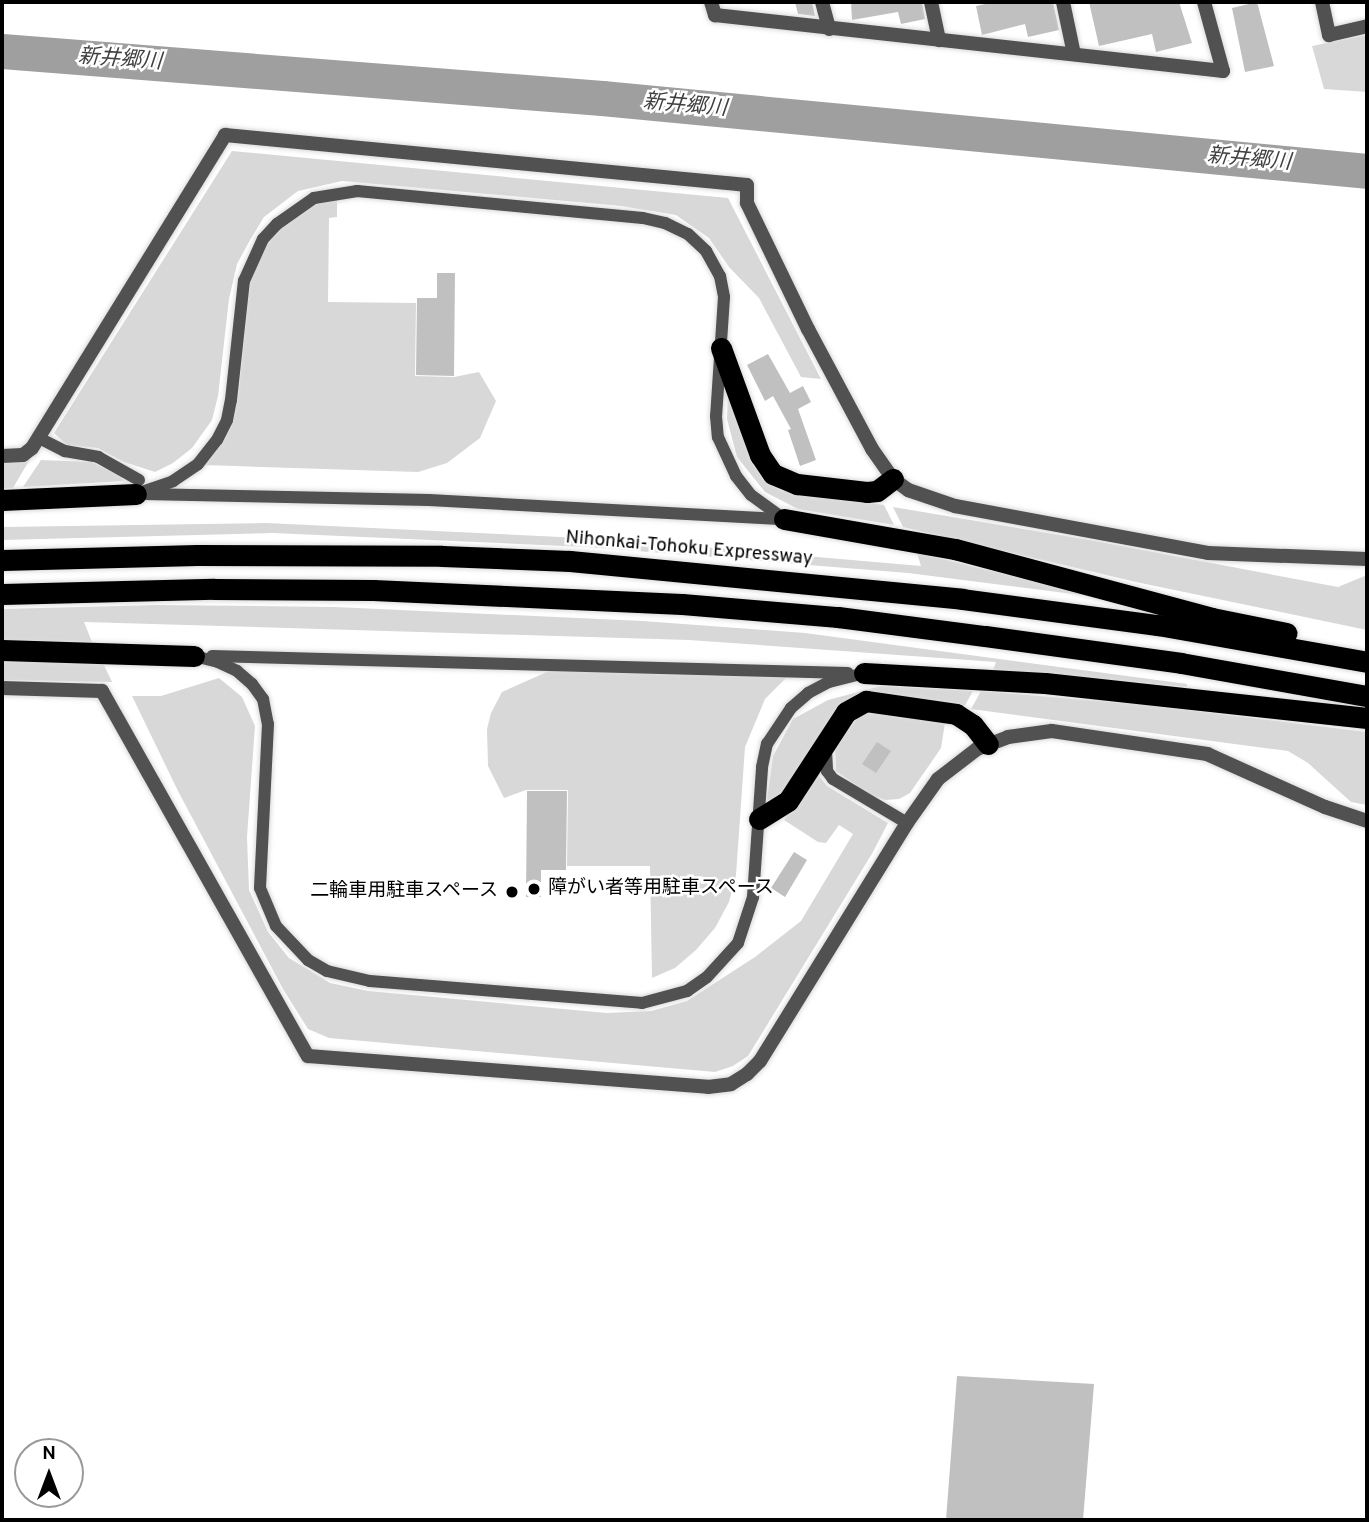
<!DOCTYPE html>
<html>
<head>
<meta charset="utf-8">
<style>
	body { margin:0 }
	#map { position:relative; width:1369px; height:1522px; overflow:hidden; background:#fff; font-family:Overpass,"Noto Sans JP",sans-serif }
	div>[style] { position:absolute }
	.green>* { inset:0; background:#d8d8d8 }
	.river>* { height:35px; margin:-17.5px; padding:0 17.5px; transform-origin:17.5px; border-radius:17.5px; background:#9f9f9f }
	.building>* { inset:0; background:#c0c0c0 }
	.roads { filter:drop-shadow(0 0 2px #dbdbdb) drop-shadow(0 0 2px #dbdbdb) }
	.lane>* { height:12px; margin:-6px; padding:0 6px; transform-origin:6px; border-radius:6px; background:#515151 }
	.street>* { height:14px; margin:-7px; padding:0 7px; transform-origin:7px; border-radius:7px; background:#515151 }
	.highway>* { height:21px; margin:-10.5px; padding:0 10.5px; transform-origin:10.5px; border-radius:10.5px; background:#000 }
	.dots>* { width:19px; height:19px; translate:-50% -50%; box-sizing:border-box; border:4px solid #fff; border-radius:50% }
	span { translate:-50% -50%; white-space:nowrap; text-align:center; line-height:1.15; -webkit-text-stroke:5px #fff; paint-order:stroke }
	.street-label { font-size:19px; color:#000 }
	.poi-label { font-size:19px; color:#000 }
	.left { translate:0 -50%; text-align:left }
	.right { translate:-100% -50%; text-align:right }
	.water-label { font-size:21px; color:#404040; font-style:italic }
	.frame { position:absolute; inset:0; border:4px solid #000; pointer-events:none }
	.north { position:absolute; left:14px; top:1438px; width:70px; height:70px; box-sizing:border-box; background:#fff; border:2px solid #999; border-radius:50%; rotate:0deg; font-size:19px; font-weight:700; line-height:28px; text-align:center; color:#000 }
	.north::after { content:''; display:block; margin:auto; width:24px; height:32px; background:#000; clip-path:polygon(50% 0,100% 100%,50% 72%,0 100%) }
</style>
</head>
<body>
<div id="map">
	<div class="green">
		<i style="clip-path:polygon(1367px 35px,1367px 92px,1324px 89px,1312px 46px)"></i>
		<i style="clip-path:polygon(232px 151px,728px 198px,821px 379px,801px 377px,759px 298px,729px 267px,709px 238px,676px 215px,621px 206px,342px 181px,298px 191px,264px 217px,250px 240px,237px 264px,229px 299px,218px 396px,212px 420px,192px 448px,173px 463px,155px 472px,124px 462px,98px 448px,67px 445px,54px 433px)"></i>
		<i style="clip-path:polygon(337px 196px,337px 217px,329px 218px,328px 302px,416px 303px,415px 376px,454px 377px,479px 372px,496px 401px,480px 438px,447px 463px,418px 472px,204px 465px,231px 419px,238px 399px,250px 283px,266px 242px,280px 227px,315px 202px)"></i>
		<i style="clip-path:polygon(728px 395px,754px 464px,763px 480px,781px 491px,884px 505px,894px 525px,798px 509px,765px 492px,737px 457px,727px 419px)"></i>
		<i style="clip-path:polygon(30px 459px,13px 488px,2px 489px,2px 463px)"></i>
		<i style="clip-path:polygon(41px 460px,91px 462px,119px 475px,124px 481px,23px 487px)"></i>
		<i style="clip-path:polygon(893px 507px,1095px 541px,1338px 587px,1367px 575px,1367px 630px,1136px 582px,903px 527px)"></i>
		<i style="clip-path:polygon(266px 523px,623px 540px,921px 566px,917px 553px,1098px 597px,908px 573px,587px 547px,273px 533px,2px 540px,2px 527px)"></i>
		<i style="clip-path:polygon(157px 605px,335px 607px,643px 621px,805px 633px,1187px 684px,1187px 687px,993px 670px,996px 662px,689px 640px,84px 622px,92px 642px,2px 640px,2px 609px)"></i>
		<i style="clip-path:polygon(2px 659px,103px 663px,112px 682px,2px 680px)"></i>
		<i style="clip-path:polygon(549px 671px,788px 676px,765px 699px,745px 747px,736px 875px,729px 902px,715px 928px,696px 950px,675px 968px,652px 978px,650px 866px,567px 866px,568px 790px,526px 790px,504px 798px,488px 766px,487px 729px,491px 713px,502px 692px)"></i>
		<i style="clip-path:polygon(219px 678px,242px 697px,255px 726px,247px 837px,249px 890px,268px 932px,289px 958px,330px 983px,368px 991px,607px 1013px,651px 1011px,687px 1001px,755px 957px,801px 921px,853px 834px,839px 825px,826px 843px,818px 842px,784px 820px,816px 772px,827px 786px,888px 823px,873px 852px,748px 1056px,733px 1066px,715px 1072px,329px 1038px,308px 1029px,283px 989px,178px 791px,132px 696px,161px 696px)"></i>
		<i style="clip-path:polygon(881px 686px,973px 691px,964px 707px,871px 692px,790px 787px,773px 802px,767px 799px,773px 756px,793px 719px,828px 700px)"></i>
		<i style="clip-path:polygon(981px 691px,1146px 705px,1367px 732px,1367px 805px,1351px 802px,1308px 763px,1288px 751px,971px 709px)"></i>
		<i style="clip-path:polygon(879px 711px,945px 723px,941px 748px,910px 793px,899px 799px,885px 800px,867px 793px,836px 771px,835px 747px,848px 730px,861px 714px)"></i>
	</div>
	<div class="river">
		<i style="left:2px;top:51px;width:602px;rotate:4.48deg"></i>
		<i style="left:602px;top:98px;width:768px;rotate:5.45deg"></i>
	</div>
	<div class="building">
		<i style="clip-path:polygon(795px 2px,812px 2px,815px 16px,798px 14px)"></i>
		<i style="clip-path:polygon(851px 2px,922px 2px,925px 19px,901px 24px,898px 12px,852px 20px)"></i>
		<i style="clip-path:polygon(995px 2px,1053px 2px,1059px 30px,1028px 37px,1025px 24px,982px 35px,976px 6px)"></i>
		<i style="clip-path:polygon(1089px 2px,1179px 2px,1192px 43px,1156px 52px,1152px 34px,1099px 46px)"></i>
		<i style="clip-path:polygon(1257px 2px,1274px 66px,1245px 72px,1232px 8px)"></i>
		<i style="clip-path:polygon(437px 273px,455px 273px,454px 376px,416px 375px,417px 298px,437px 298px)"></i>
		<i style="clip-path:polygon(768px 354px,790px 393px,803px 386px,811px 402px,798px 409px,816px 460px,800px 466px,788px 430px,791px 429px,773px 396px,765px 401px,747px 365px)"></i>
		<i style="clip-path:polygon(877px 742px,891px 751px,876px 773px,862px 764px)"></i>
		<i style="clip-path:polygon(527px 791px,567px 791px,566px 870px,541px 870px,541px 897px,526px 897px)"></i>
		<i style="clip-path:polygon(794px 852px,807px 860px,785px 897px,771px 888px)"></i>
		<i style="clip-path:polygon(957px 1376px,1094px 1384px,1083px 1520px,946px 1520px)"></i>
	</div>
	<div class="roads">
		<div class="lane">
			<i style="left:39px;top:438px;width:29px;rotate:27deg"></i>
			<i style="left:65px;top:451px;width:34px;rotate:10deg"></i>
			<i style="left:98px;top:457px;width:47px;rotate:29.3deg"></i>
			<i style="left:136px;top:494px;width:39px;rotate:-19deg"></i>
			<i style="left:173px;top:481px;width:30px;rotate:-34deg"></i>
			<i style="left:198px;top:464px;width:31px;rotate:-52deg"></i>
			<i style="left:217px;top:440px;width:22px;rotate:-63deg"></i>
			<i style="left:227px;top:420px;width:20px;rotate:-79deg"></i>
			<i style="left:231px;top:400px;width:120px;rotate:-83.8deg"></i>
			<i style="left:244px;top:281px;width:46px;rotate:-65.7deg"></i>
			<i style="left:263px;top:239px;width:21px;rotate:-47deg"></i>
			<i style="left:277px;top:224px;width:45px;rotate:-35.1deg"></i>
			<i style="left:314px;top:198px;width:44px;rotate:-9.2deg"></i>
			<i style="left:357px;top:191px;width:287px;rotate:5.4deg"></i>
			<i style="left:643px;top:218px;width:23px;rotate:13deg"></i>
			<i style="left:665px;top:223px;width:25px;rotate:26deg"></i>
			<i style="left:688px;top:234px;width:25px;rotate:43deg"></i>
			<i style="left:706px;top:251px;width:29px;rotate:61deg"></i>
			<i style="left:720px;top:276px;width:21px;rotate:79deg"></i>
			<i style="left:724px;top:297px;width:119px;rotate:93.8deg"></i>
			<i style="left:716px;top:416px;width:21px;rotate:85deg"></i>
			<i style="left:718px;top:437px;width:43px;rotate:65.2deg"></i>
			<i style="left:736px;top:476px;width:24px;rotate:52deg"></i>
			<i style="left:751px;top:495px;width:41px;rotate:36deg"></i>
			<i style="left:144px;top:494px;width:285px;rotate:1.2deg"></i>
			<i style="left:429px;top:500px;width:351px;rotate:3.1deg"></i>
			<i style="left:194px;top:656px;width:25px;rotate:14deg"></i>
			<i style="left:218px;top:662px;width:21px;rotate:25deg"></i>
			<i style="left:237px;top:671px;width:20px;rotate:41deg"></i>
			<i style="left:252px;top:684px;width:19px;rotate:54deg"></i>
			<i style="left:263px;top:699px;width:25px;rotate:79deg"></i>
			<i style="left:268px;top:724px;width:164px;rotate:92.8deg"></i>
			<i style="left:260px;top:888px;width:41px;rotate:67.2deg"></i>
			<i style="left:276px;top:926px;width:47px;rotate:46.7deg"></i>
			<i style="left:308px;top:960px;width:22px;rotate:30deg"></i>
			<i style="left:327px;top:971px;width:44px;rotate:13.1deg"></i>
			<i style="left:370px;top:981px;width:273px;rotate:4.6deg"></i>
			<i style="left:642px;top:1003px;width:47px;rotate:-14.9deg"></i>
			<i style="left:687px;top:991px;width:24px;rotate:-35deg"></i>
			<i style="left:707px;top:977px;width:46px;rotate:-47.6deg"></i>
			<i style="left:738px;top:943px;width:48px;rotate:-71.9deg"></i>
			<i style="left:753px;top:897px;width:130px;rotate:-86deg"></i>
			<i style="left:762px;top:767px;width:24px;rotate:-78deg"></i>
			<i style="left:767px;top:744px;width:43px;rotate:-56.3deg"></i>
			<i style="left:791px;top:708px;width:23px;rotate:-41deg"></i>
			<i style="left:808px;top:693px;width:24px;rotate:-28deg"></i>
			<i style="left:829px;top:682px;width:36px;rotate:-14deg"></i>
			<i style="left:212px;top:656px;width:636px;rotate:1.53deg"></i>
			<i style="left:826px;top:750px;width:21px;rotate:87deg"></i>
			<i style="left:827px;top:771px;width:10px;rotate:53deg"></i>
			<i style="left:833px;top:779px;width:86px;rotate:30.7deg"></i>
		</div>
		<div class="street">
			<i style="left:711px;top:2px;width:14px;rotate:73deg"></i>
			<i style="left:715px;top:15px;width:511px;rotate:6.29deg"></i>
			<i style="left:1223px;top:71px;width:72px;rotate:-105.4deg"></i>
			<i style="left:822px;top:2px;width:28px;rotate:75deg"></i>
			<i style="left:931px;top:2px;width:39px;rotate:78deg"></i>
			<i style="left:1063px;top:2px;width:53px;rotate:78.1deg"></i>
			<i style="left:1322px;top:2px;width:34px;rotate:78deg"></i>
			<i style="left:1329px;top:35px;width:39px;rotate:-13deg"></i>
			<i style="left:2px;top:456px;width:21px;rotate:-3deg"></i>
			<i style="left:23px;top:455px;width:11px;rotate:-38deg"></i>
			<i style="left:32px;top:448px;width:368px;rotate:-58.3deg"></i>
			<i style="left:225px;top:135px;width:524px;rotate:5.47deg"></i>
			<i style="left:747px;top:185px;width:18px;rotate:90deg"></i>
			<i style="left:747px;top:203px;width:140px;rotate:64.2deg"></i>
			<i style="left:808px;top:329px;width:136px;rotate:61.9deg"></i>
			<i style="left:872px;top:449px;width:37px;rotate:55deg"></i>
			<i style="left:893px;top:479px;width:19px;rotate:36deg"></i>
			<i style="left:908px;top:490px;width:50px;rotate:18.8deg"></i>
			<i style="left:955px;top:506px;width:257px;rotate:10.5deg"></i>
			<i style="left:1208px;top:553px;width:159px;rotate:2.2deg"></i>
			<i style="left:2px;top:688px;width:100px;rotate:1.7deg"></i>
			<i style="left:102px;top:691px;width:419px;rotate:60.6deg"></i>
			<i style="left:308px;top:1056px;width:401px;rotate:4.4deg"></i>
			<i style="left:708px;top:1087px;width:23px;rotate:-7deg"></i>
			<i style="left:731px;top:1084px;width:19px;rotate:-32deg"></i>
			<i style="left:747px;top:1074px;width:18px;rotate:-45deg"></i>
			<i style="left:760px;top:1061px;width:280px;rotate:-58.3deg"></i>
			<i style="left:907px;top:823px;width:54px;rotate:-54.8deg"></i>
			<i style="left:938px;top:779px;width:49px;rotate:-37.6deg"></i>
			<i style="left:977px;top:749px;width:33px;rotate:-21deg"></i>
			<i style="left:1008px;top:737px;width:44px;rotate:-7.8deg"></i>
			<i style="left:1052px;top:731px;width:157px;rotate:8.4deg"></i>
			<i style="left:1207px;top:754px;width:129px;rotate:24.2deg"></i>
			<i style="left:1325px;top:807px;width:44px;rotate:18.4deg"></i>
		</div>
		<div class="highway">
			<i style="left:721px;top:348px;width:114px;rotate:70deg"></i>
			<i style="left:760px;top:455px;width:23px;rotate:56deg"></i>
			<i style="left:773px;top:474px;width:26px;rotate:23deg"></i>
			<i style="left:797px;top:484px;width:70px;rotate:6.5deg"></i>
			<i style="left:867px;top:492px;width:10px;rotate:-6deg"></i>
			<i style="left:877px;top:491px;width:20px;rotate:-37deg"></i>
			<i style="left:2px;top:500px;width:134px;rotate:-2.6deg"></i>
			<i style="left:784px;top:519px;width:174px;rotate:10deg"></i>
			<i style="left:955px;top:549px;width:266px;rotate:15deg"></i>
			<i style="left:1212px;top:618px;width:76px;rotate:11.5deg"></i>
			<i style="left:2px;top:560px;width:195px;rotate:-1.5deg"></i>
			<i style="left:197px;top:555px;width:245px;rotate:0.2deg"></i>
			<i style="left:442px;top:556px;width:128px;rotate:2.2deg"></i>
			<i style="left:570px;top:561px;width:394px;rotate:5.5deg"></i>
			<i style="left:962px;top:599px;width:198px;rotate:7.6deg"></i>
			<i style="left:1158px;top:625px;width:212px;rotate:10deg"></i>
			<i style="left:2px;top:594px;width:212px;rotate:-1.4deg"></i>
			<i style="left:214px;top:589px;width:159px;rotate:0.4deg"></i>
			<i style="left:373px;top:590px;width:309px;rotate:2.6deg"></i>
			<i style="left:682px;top:604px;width:157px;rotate:4.8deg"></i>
			<i style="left:838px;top:617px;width:148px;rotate:7.4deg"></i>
			<i style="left:985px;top:636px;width:198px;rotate:7.8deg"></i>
			<i style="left:1181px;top:663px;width:189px;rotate:10.1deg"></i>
			<i style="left:2px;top:650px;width:192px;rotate:1.8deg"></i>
			<i style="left:864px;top:673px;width:181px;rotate:3.2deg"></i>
			<i style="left:1045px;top:683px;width:324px;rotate:6.2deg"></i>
			<i style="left:759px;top:819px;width:34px;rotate:-32deg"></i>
			<i style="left:788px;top:801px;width:106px;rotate:-56.9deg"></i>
			<i style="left:846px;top:712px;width:23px;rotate:-29deg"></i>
			<i style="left:866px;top:701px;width:91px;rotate:8.2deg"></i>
			<i style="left:956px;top:714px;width:20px;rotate:33deg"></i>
			<i style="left:973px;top:725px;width:24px;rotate:52deg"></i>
		</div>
	</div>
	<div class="dots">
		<i style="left:534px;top:889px;background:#000"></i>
		<i style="left:512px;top:892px;background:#000"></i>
	</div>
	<div class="street-label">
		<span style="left:689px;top:549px;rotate:5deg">Nihonkai-Tohoku Expressway</span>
	</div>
	<div class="poi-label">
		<span class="left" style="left:548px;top:889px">障がい者等用駐車スペース</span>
		<span class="right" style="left:498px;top:892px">二輪車用駐車スペース</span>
	</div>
	<div class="water-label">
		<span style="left:120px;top:60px;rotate:4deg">新井郷川</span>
		<span style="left:685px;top:106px;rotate:5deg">新井郷川</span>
		<span style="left:1249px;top:160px;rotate:5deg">新井郷川</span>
	</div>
	<div class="frame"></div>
	<div class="north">N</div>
</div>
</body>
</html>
